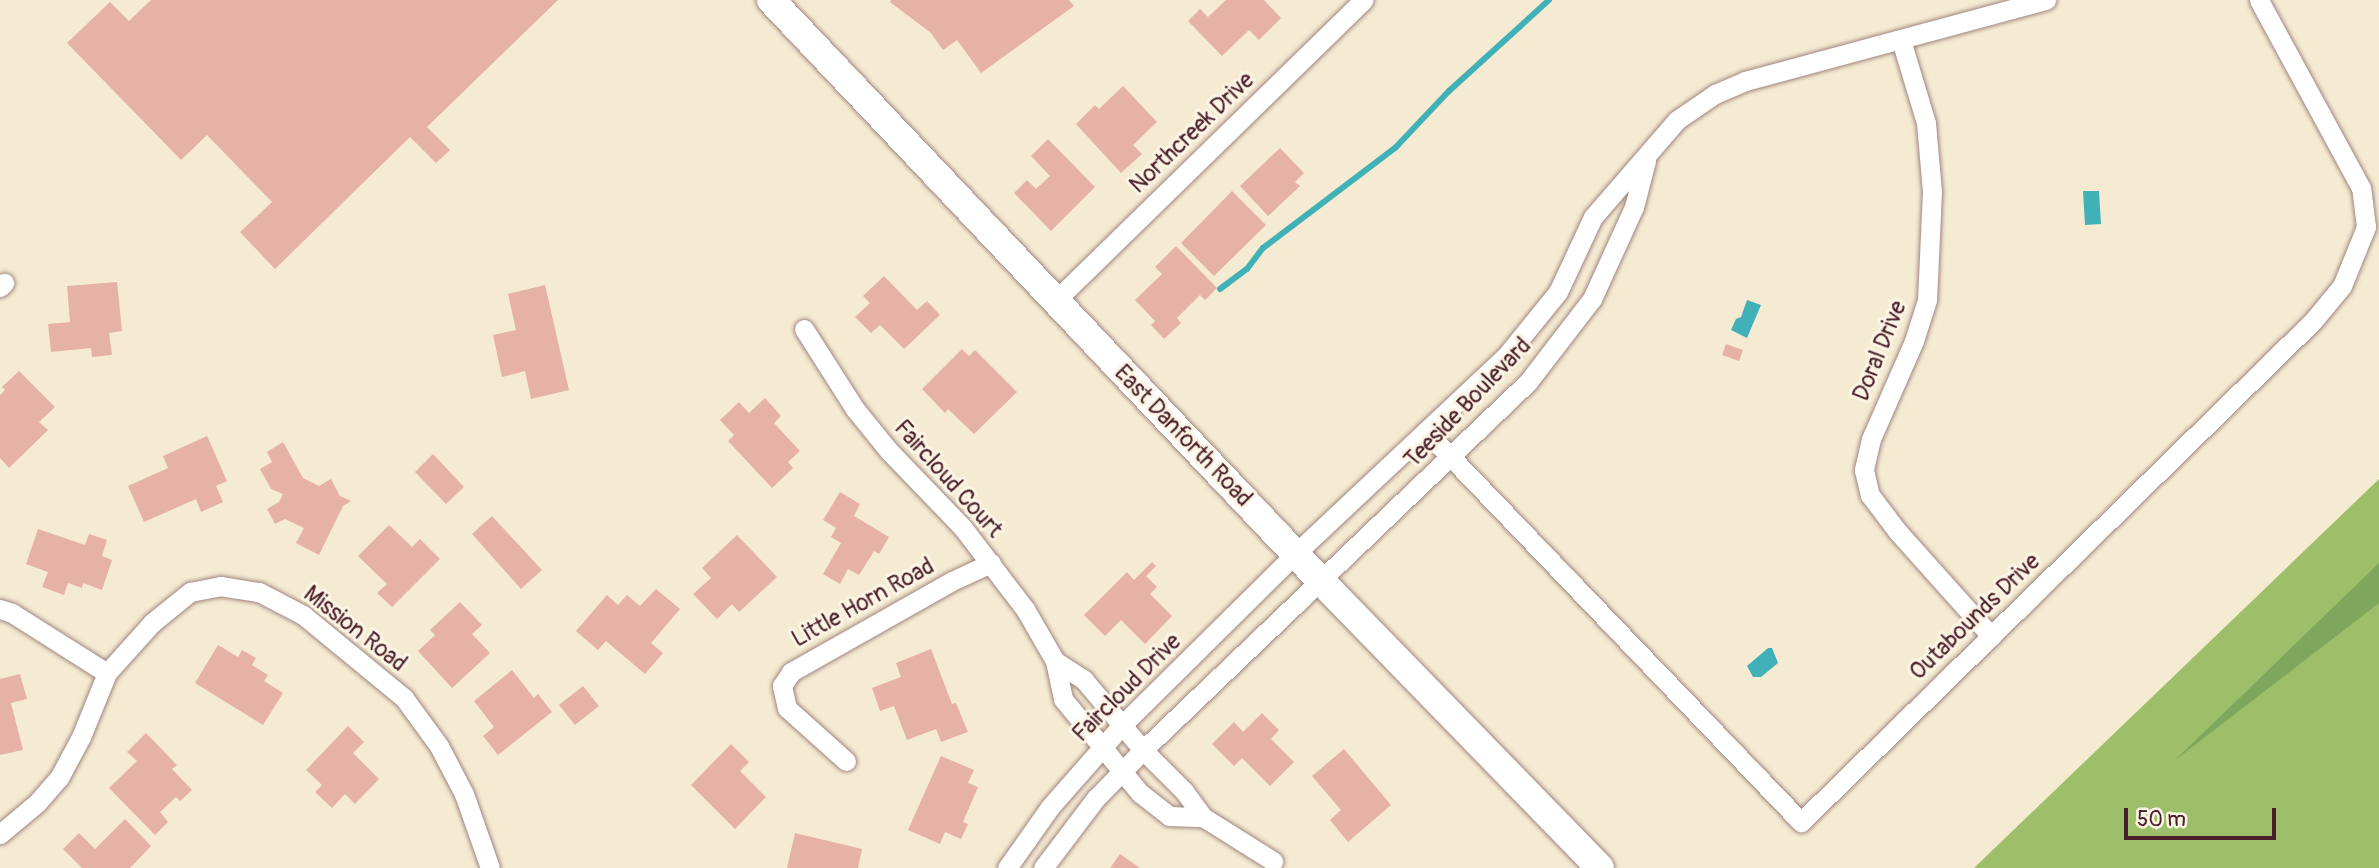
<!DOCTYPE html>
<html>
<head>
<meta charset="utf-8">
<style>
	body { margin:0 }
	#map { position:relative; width:2379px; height:868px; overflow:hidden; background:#f5ebd3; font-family:Pangolin,sans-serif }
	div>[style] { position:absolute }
	.green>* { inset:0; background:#9dbf69 }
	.forest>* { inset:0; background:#7ea65d }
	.water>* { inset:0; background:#40b1b7 }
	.stream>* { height:6px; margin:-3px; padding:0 3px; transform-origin:3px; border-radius:3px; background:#40b1b7 }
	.building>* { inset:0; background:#e6b2a6 }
	.roads { filter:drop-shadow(0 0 2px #a0857f) drop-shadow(0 0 2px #a0857f) }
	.street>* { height:19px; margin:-9.5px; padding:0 9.5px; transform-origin:9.5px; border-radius:9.5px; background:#fff }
	.secondary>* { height:28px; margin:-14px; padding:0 14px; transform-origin:14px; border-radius:14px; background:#fff }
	span { translate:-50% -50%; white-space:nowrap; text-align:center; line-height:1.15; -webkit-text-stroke:6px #fcf5e5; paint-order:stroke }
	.street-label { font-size:23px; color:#4a1f2b }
	.scale { position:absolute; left:2124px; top:808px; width:152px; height:32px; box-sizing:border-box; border:4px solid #4a1f2b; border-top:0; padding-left:9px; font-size:21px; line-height:24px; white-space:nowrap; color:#4a1f2b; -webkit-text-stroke:5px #fcf5e5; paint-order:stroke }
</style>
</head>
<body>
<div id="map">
	<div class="green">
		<i style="clip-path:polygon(2379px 479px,2379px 868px,1974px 868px)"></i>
	</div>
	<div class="forest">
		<i style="clip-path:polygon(2379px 563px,2379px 603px,2174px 761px)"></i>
	</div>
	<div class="water">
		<i style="clip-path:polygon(2083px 191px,2099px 191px,2101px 224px,2085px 225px)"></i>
		<i style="clip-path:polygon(1747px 300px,1761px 305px,1747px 338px,1731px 330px,1736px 319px,1741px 317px)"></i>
		<i style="clip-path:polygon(1768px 648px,1772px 648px,1778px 663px,1761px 677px,1753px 677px,1747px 666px)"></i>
	</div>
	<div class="stream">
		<i style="left:1220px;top:289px;width:34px;rotate:-37deg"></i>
		<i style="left:1247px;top:269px;width:26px;rotate:-53deg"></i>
		<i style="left:1263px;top:248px;width:167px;rotate:-37.2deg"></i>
		<i style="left:1396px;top:147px;width:77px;rotate:-46.6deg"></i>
		<i style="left:1449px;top:91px;width:135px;rotate:-42.3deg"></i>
	</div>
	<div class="building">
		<i style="clip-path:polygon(151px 0,558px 0,427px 127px,450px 150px,436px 163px,410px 137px,275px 269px,240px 232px,272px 202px,207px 135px,181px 160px,67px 43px,110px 2px,129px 21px)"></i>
		<i style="clip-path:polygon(891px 0,1069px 0,1074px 6px,981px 73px,957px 40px,943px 50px,931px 33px,890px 2px)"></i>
		<i style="clip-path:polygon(1226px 0,1264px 0,1281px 18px,1259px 40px,1249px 30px,1222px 56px,1188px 21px,1200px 9px,1208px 17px)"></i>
		<i style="clip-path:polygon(1123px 86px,1157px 122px,1133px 145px,1142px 154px,1121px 173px,1076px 124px,1095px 105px,1099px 109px)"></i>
		<i style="clip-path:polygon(1048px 139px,1095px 187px,1051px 231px,1014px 193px,1027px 180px,1036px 189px,1050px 176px,1031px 156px)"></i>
		<i style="clip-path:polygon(1280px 148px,1304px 173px,1295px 182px,1300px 186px,1268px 216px,1240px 186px)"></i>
		<i style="clip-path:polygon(1232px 191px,1266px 225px,1214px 276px,1181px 243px)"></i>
		<i style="clip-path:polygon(1176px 246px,1217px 288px,1205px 300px,1200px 295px,1177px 318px,1181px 323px,1164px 339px,1151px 325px,1155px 321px,1135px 300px,1162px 274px,1155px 267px)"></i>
		<i style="clip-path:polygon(884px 276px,917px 310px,927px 301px,940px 315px,904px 349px,880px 325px,871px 333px,855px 317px,870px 303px,863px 296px)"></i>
		<i style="clip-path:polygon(117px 282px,122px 331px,109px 333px,112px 355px,92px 357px,91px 348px,51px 352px,48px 324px,70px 322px,67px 286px)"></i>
		<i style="clip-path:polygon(545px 285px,569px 390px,531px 399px,525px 371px,502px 377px,493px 335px,516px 330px,508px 294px)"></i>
		<i style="clip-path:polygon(1726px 344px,1743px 350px,1739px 361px,1722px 355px)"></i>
		<i style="clip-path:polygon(962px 349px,969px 356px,975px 350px,1017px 392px,974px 434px,948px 409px,945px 413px,922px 389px)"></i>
		<i style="clip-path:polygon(19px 371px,55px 407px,39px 422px,48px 430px,9px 468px,0 458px,0 395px,5px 390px,2px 387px)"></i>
		<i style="clip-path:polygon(765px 398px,781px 416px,774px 423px,800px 451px,788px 462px,793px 468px,772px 488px,728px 441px,734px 435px,720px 420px,739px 402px,749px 413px)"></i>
		<i style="clip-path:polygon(207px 436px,227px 481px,216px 486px,223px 502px,201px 512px,196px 499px,144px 522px,128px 486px,168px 468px,163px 456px)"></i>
		<i style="clip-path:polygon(283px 442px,303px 478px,319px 486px,331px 479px,340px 496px,351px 501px,343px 506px,319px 555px,296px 543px,304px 528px,285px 519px,275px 524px,267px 509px,279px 502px,283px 494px,271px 489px,260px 469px,272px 462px,267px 452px)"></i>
		<i style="clip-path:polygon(433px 454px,464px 487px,446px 504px,415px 472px)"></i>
		<i style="clip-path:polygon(840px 492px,860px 504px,854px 516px,889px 537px,879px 554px,874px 551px,859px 575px,848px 569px,840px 584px,823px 574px,841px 543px,831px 537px,836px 528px,823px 520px)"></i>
		<i style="clip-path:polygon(492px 516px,542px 570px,521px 589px,472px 534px)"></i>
		<i style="clip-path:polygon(389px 525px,412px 547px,420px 539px,440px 559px,392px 607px,377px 593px,387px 584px,358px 556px)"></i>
		<i style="clip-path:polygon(38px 529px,85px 545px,89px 534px,107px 540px,102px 556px,112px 560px,102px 590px,83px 583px,82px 588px,68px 583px,64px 595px,42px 587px,48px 572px,26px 564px)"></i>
		<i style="clip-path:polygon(737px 535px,777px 577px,739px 612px,732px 604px,717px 619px,693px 594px,711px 578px,702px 568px)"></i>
		<i style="clip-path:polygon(1152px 562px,1156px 566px,1146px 576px,1157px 587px,1150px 594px,1172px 616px,1145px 644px,1121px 620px,1105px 636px,1084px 615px,1127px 572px,1134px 580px)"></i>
		<i style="clip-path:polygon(656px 589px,680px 609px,651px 643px,663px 653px,645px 674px,606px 641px,598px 650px,576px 631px,607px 595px,618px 605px,627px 595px,640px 606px)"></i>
		<i style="clip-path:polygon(460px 602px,482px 625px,472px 634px,490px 653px,452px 688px,418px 651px,435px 635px,430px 630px)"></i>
		<i style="clip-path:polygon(218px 645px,238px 657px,242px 650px,256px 658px,252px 665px,268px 675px,264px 681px,283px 693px,263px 725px,195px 683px)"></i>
		<i style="clip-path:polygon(931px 649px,952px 704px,956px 703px,968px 732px,941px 742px,936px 729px,907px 740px,894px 706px,880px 711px,872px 688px,901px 677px,896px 663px)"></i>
		<i style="clip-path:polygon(512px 670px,534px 698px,538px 694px,552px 712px,498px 755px,483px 736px,494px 727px,474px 701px)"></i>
		<i style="clip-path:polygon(20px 674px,27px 699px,11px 703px,23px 750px,0 755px,0 679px)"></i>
		<i style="clip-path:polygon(583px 686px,599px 706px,575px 725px,559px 705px)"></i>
		<i style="clip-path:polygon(1262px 713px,1279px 730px,1271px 739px,1294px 762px,1270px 786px,1242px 758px,1234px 766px,1212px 744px,1234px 722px,1243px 732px)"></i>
		<i style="clip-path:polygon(348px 726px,364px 742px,353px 753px,379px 779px,355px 804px,345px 794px,332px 808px,315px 792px,322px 785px,306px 770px)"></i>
		<i style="clip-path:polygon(146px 733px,177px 765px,172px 769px,192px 790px,180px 801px,176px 797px,160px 812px,168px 822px,155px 835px,109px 788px,137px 761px,127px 752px)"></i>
		<i style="clip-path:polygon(731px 744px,749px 762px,740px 771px,766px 797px,735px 829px,691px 785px)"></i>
		<i style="clip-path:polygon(1344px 749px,1391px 805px,1348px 842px,1330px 820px,1341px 810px,1312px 776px)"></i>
		<i style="clip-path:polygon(941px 756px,974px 770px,968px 783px,978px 787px,963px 822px,968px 824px,961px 839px,945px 832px,940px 844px,908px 830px)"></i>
		<i style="clip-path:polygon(125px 819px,151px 846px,130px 868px,82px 868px,63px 849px,79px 833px,95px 849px)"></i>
		<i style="clip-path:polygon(795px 833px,862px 849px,858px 868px,787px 868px)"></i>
		<i style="clip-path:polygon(1120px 854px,1140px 868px,1110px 868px)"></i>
	</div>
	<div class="roads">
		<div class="street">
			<i style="left:1901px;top:40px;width:87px;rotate:73.2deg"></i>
			<i style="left:1926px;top:123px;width:68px;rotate:85deg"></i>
			<i style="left:1932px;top:191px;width:109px;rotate:92.6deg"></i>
			<i style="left:1927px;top:300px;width:43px;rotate:107.6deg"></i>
			<i style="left:1914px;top:341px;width:107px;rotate:113.7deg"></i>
			<i style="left:1871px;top:439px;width:32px;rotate:103deg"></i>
			<i style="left:1864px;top:470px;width:26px;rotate:77deg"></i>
			<i style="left:1870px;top:495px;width:46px;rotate:52.9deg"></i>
			<i style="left:1898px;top:532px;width:140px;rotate:48.2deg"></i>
			<i style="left:0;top:287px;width:6px;rotate:-45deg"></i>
			<i style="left:1055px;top:301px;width:431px;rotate:-44.3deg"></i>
			<i style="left:804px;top:329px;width:95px;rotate:57.5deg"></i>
			<i style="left:855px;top:409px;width:54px;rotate:51deg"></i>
			<i style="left:889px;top:451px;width:107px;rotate:46.1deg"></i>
			<i style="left:963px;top:528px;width:102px;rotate:52.6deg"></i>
			<i style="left:1025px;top:609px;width:60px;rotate:60deg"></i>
			<i style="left:1055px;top:661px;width:39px;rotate:78deg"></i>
			<i style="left:1063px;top:699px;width:122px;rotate:50.7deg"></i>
			<i style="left:1140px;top:793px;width:37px;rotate:38deg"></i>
			<i style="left:1169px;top:816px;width:34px;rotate:2deg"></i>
			<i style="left:1426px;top:431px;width:542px;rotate:46.2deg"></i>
			<i style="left:1801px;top:822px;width:716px;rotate:-44.38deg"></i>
			<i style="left:2313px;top:321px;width:45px;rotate:-50.4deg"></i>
			<i style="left:2342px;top:286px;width:64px;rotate:-67.9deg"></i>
			<i style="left:2366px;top:227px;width:39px;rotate:-97deg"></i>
			<i style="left:2361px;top:188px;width:214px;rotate:-118.5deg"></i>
			<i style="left:0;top:609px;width:13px;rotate:18deg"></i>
			<i style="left:12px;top:613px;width:112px;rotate:32.3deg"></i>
			<i style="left:1055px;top:661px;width:35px;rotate:33deg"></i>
			<i style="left:1084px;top:680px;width:92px;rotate:49.9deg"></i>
			<i style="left:1143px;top:750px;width:58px;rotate:45deg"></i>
			<i style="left:1184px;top:791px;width:32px;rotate:54deg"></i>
			<i style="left:1203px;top:817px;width:83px;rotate:32.2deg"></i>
			<i style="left:846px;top:761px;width:79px;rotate:-138.1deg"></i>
			<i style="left:787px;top:708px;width:23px;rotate:-103deg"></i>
			<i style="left:782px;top:686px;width:17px;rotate:-57deg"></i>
			<i style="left:791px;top:672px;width:185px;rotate:-29.5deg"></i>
			<i style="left:952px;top:581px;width:43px;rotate:-24.8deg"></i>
			<i style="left:0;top:834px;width:48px;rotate:-40deg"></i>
			<i style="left:37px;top:803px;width:33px;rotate:-49deg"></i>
			<i style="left:59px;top:778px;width:47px;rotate:-61.8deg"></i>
			<i style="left:81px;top:737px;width:69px;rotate:-67.9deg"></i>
			<i style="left:107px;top:673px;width:69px;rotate:-48deg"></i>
			<i style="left:153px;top:622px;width:48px;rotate:-39deg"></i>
			<i style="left:190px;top:592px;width:31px;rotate:-11deg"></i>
			<i style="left:220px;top:586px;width:39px;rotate:9deg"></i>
			<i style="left:259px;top:592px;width:50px;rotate:27.6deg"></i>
			<i style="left:303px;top:615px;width:131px;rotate:39.4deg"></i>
			<i style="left:404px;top:698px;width:59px;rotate:53.9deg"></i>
			<i style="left:439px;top:746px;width:54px;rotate:62.5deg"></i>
			<i style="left:464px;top:794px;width:78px;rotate:70.6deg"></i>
			<i style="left:1007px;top:868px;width:75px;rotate:-54.8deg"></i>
			<i style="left:1050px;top:807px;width:109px;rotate:-48.7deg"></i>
			<i style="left:1122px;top:725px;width:243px;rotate:-44.7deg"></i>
			<i style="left:1295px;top:554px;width:289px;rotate:-43.2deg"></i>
			<i style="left:1506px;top:356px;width:82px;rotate:-50.9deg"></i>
			<i style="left:1558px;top:292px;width:83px;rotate:-65deg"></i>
			<i style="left:1593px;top:217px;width:128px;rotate:-49.1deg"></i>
			<i style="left:1677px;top:120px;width:46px;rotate:-34.4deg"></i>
			<i style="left:1715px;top:94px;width:33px;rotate:-23deg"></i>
			<i style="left:1745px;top:81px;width:312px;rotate:-15.1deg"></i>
			<i style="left:1043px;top:868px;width:88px;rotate:-52.9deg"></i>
			<i style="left:1096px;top:798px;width:67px;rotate:-45.6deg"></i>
			<i style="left:1143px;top:750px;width:533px;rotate:-43.71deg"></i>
			<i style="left:1528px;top:382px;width:105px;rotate:-52.4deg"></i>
			<i style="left:1592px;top:299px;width:101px;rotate:-65.5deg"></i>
			<i style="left:1634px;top:207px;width:48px;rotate:-75.4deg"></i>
		</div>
		<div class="secondary">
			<i style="left:771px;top:0;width:800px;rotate:46.57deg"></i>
			<i style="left:1321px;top:581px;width:400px;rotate:45.8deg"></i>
		</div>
	</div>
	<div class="street-label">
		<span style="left:1192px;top:133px;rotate:-44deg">Northcreek Drive</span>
		<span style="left:1880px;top:351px;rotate:-68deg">Doral Drive</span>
		<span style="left:1468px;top:403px;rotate:-46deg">Teeside Boulevard</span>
		<span style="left:1183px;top:436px;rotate:46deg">East Danforth Road</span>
		<span style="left:948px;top:479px;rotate:48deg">Faircloud Court</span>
		<span style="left:863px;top:603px;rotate:-29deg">Little Horn Road</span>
		<span style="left:1975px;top:617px;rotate:-44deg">Outabounds Drive</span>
		<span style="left:355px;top:629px;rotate:38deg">Mission Road</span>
		<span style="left:1127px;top:688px;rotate:-45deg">Faircloud Drive</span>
	</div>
	<div class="scale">50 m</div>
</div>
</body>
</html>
